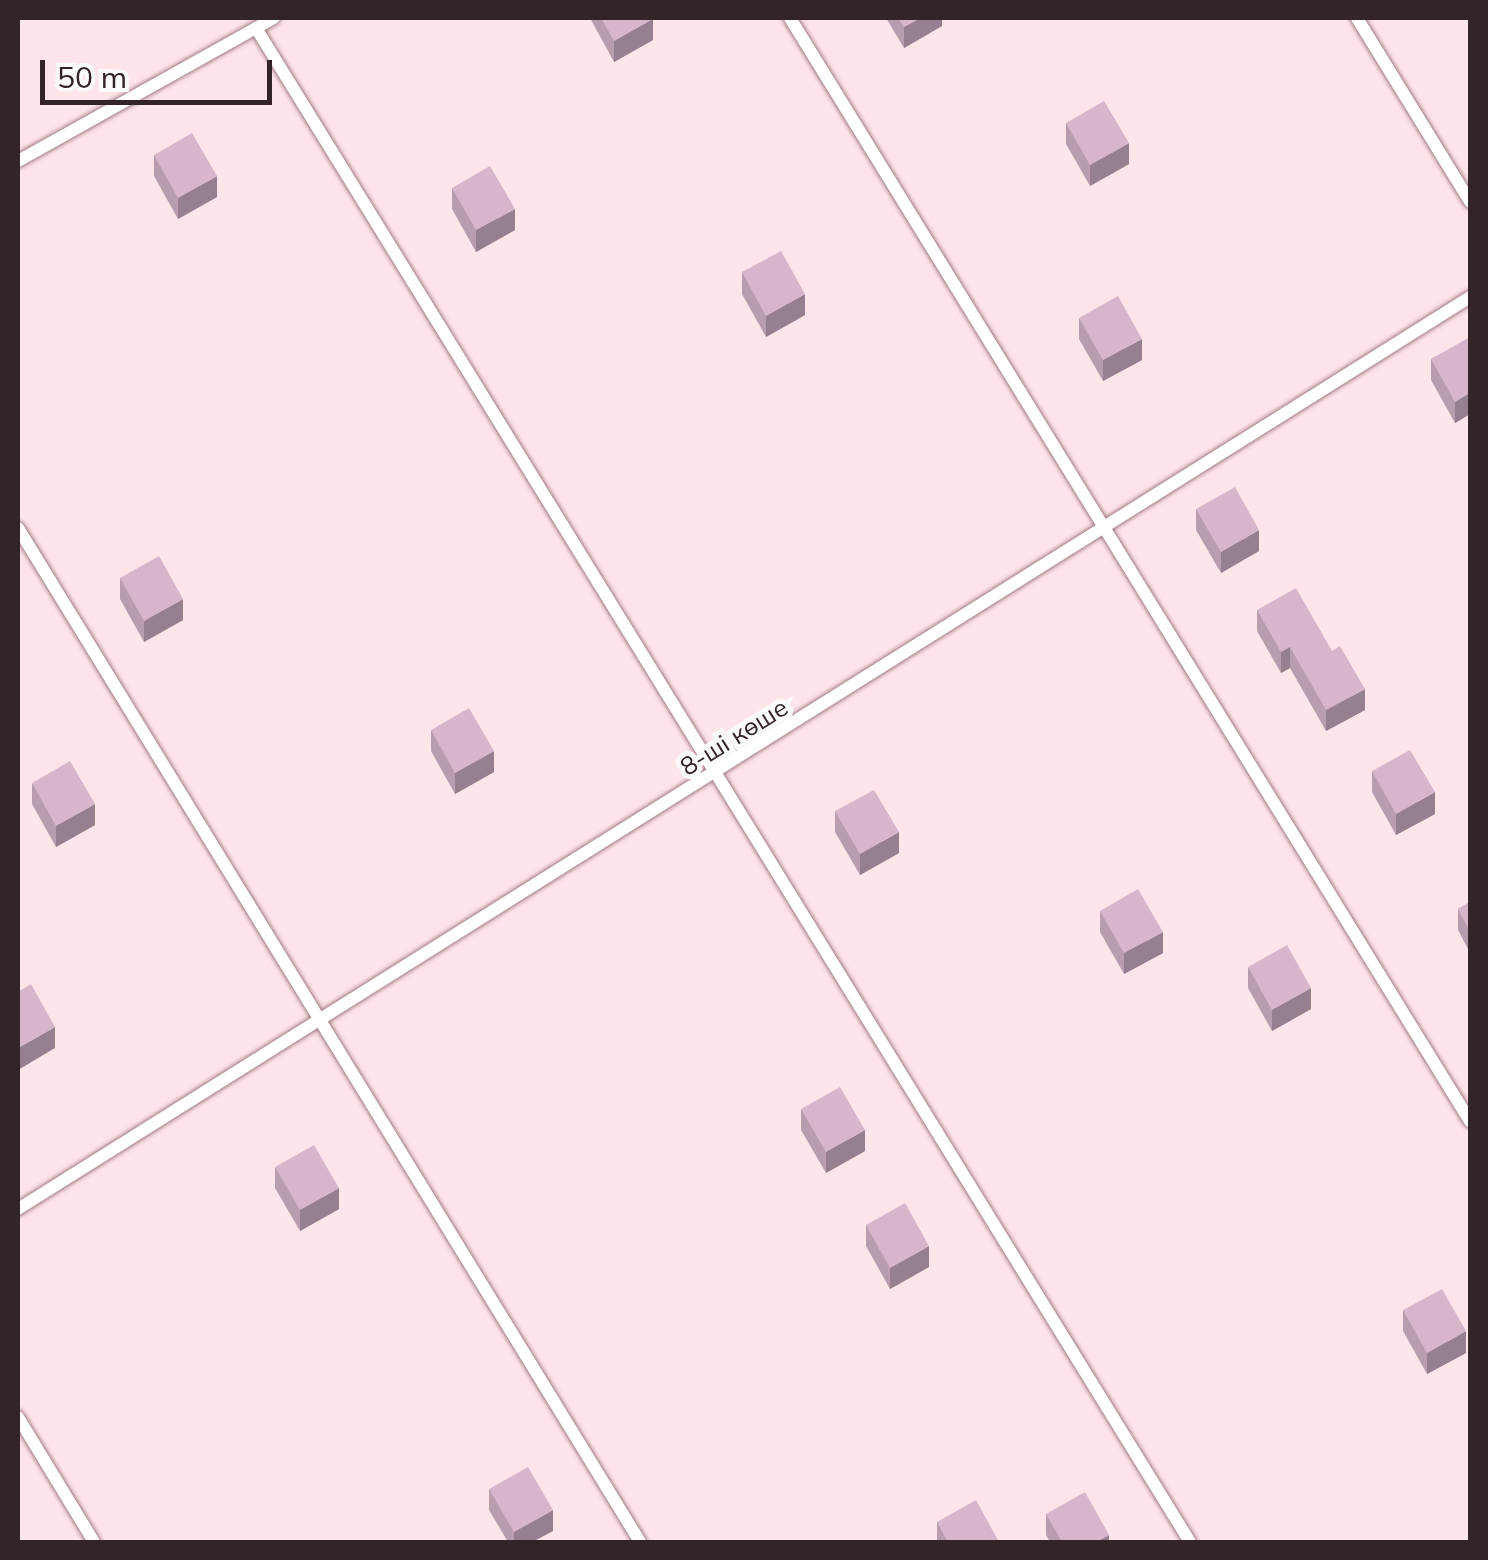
<!DOCTYPE html>
<html>
<head>
<meta charset="utf-8">
<style>
	body { margin:0 }
	#map { position:relative; width:1488px; height:1560px; overflow:hidden; background:#ffe5ea; font-family:Mulish,sans-serif }
	div>[style] { position:absolute }
	.roads { filter:drop-shadow(0 0 2px #a27c84) drop-shadow(0 0 2px #a27c84) }
	.service>* { height:12px; margin:-6px; padding:0 6px; transform-origin:6px; border-radius:6px; background:#fff }
	.wall>* { inset:0; background:#b99daf }
	.shaded-wall>* { inset:0; background:#967f8e }
	.building>* { inset:0; background:#d7b6cb }
	span { translate:-50% -50%; white-space:nowrap; text-align:center; line-height:1.15; -webkit-text-stroke:10px #fafafa; paint-order:stroke }
	.street-label { font-size:25px; color:#332427 }
	.frame { position:absolute; inset:0; border:20px solid #332427; pointer-events:none }
	.scale { position:absolute; left:40px; top:60px; width:232px; height:45px; box-sizing:border-box; border:5px solid #332427; border-top:0; padding-left:12px; font-size:30px; line-height:35px; white-space:nowrap; color:#332427; -webkit-text-stroke:8px #fafafa; paint-order:stroke }
</style>
</head>
<body>
<div id="map">
	<div class="roads">
		<div class="service">
			<i style="left:790px;top:18px;width:1296px;rotate:58.35deg"></i>
			<i style="left:1357px;top:18px;width:216px;rotate:58.4deg"></i>
			<i style="left:256px;top:28px;width:1779px;rotate:58.33deg"></i>
			<i style="left:18px;top:161px;width:293px;rotate:-29.2deg"></i>
			<i style="left:18px;top:528px;width:1190px;rotate:58.47deg"></i>
			<i style="left:18px;top:1209px;width:1715px;rotate:-32.13deg"></i>
			<i style="left:18px;top:1417px;width:146px;rotate:58.7deg"></i>
		</div>
	</div>
	<div class="wall">
		<i style="clip-path:polygon(590px 18px,652px 18px,653px 40px,614px 62px)"></i>
		<i style="clip-path:polygon(886px 18px,942px 18px,942px 26px,904px 48px)"></i>
		<i style="clip-path:polygon(1066px 123px,1129px 164px,1090px 186px,1066px 144px)"></i>
		<i style="clip-path:polygon(154px 155px,217px 197px,178px 219px,154px 176px)"></i>
		<i style="clip-path:polygon(452px 188px,515px 230px,476px 252px,452px 209px)"></i>
		<i style="clip-path:polygon(742px 272px,805px 315px,766px 337px,742px 294px)"></i>
		<i style="clip-path:polygon(1079px 318px,1142px 360px,1103px 381px,1079px 339px)"></i>
		<i style="clip-path:polygon(1470px 339px,1470px 414px,1455px 423px,1431px 380px,1431px 359px)"></i>
		<i style="clip-path:polygon(1196px 509px,1259px 551px,1221px 573px,1196px 530px)"></i>
		<i style="clip-path:polygon(120px 578px,183px 620px,144px 642px,120px 599px)"></i>
		<i style="clip-path:polygon(1257px 610px,1365px 710px,1326px 731px,1290px 668px,1281px 673px,1257px 631px)"></i>
		<i style="clip-path:polygon(431px 730px,494px 772px,455px 794px,431px 751px)"></i>
		<i style="clip-path:polygon(1372px 771px,1435px 814px,1396px 835px,1372px 792px)"></i>
		<i style="clip-path:polygon(32px 783px,95px 825px,56px 847px,32px 804px)"></i>
		<i style="clip-path:polygon(835px 811px,899px 853px,860px 875px,835px 832px)"></i>
		<i style="clip-path:polygon(1470px 902px,1470px 953px,1458px 930px,1458px 909px)"></i>
		<i style="clip-path:polygon(1100px 911px,1163px 953px,1124px 974px,1100px 932px)"></i>
		<i style="clip-path:polygon(1248px 967px,1311px 1009px,1272px 1031px,1248px 988px)"></i>
		<i style="clip-path:polygon(801px 1109px,865px 1151px,826px 1173px,801px 1130px)"></i>
		<i style="clip-path:polygon(275px 1167px,339px 1209px,300px 1231px,275px 1188px)"></i>
		<i style="clip-path:polygon(866px 1225px,929px 1267px,890px 1289px,866px 1246px)"></i>
		<i style="clip-path:polygon(1403px 1310px,1466px 1353px,1427px 1374px,1403px 1331px)"></i>
		<i style="clip-path:polygon(489px 1489px,553px 1531px,532px 1542px,508px 1542px,489px 1510px)"></i>
		<i style="clip-path:polygon(1046px 1514px,1109px 1542px,1050px 1542px,1046px 1535px)"></i>
		<i style="clip-path:polygon(937px 1522px,999px 1542px,937px 1542px)"></i>
	</div>
	<div class="shaded-wall">
		<i style="clip-path:polygon(921px 18px,942px 18px,942px 26px,904px 48px,904px 27px)"></i>
		<i style="clip-path:polygon(653px 19px,653px 40px,614px 62px,614px 41px)"></i>
		<i style="clip-path:polygon(1129px 143px,1129px 164px,1090px 186px,1090px 165px)"></i>
		<i style="clip-path:polygon(217px 176px,217px 197px,178px 219px,178px 198px)"></i>
		<i style="clip-path:polygon(515px 209px,515px 230px,476px 252px,476px 230px)"></i>
		<i style="clip-path:polygon(805px 294px,805px 315px,766px 337px,766px 316px)"></i>
		<i style="clip-path:polygon(1142px 339px,1142px 360px,1103px 381px,1103px 360px)"></i>
		<i style="clip-path:polygon(1470px 393px,1470px 414px,1455px 423px,1455px 402px)"></i>
		<i style="clip-path:polygon(1259px 530px,1259px 551px,1221px 573px,1221px 552px)"></i>
		<i style="clip-path:polygon(183px 599px,183px 620px,144px 642px,144px 621px)"></i>
		<i style="clip-path:polygon(1290px 647px,1290px 668px,1281px 673px,1281px 652px)"></i>
		<i style="clip-path:polygon(1365px 689px,1365px 710px,1326px 731px,1326px 710px)"></i>
		<i style="clip-path:polygon(494px 751px,494px 772px,455px 794px,455px 773px)"></i>
		<i style="clip-path:polygon(1435px 792px,1435px 814px,1396px 835px,1396px 814px)"></i>
		<i style="clip-path:polygon(95px 804px,95px 825px,56px 847px,56px 826px)"></i>
		<i style="clip-path:polygon(899px 832px,899px 853px,860px 875px,860px 854px)"></i>
		<i style="clip-path:polygon(1163px 932px,1163px 953px,1124px 974px,1124px 953px)"></i>
		<i style="clip-path:polygon(1311px 988px,1311px 1009px,1272px 1031px,1272px 1010px)"></i>
		<i style="clip-path:polygon(55px 1027px,55px 1048px,18px 1070px,18px 1048px)"></i>
		<i style="clip-path:polygon(865px 1130px,865px 1151px,826px 1173px,826px 1152px)"></i>
		<i style="clip-path:polygon(339px 1188px,339px 1209px,300px 1231px,300px 1210px)"></i>
		<i style="clip-path:polygon(929px 1246px,929px 1267px,890px 1289px,890px 1268px)"></i>
		<i style="clip-path:polygon(1466px 1331px,1466px 1353px,1427px 1374px,1427px 1353px)"></i>
		<i style="clip-path:polygon(553px 1510px,553px 1531px,532px 1542px,514px 1542px,514px 1532px)"></i>
		<i style="clip-path:polygon(1109px 1535px,1109px 1542px,1096px 1542px)"></i>
	</div>
	<div class="building">
		<i style="clip-path:polygon(601px 18px,652px 18px,653px 19px,614px 41px)"></i>
		<i style="clip-path:polygon(898px 18px,921px 18px,904px 27px)"></i>
		<i style="clip-path:polygon(1104px 101px,1129px 143px,1090px 165px,1066px 123px)"></i>
		<i style="clip-path:polygon(192px 133px,217px 176px,178px 198px,154px 155px)"></i>
		<i style="clip-path:polygon(490px 166px,515px 209px,476px 230px,452px 188px)"></i>
		<i style="clip-path:polygon(781px 251px,805px 294px,766px 316px,742px 272px)"></i>
		<i style="clip-path:polygon(1118px 296px,1142px 339px,1103px 360px,1079px 318px)"></i>
		<i style="clip-path:polygon(1470px 337px,1470px 393px,1455px 402px,1431px 359px)"></i>
		<i style="clip-path:polygon(1235px 487px,1259px 530px,1221px 552px,1196px 509px)"></i>
		<i style="clip-path:polygon(159px 556px,183px 599px,144px 621px,120px 578px)"></i>
		<i style="clip-path:polygon(1296px 588px,1332px 651px,1340px 646px,1365px 689px,1326px 710px,1290px 647px,1281px 652px,1257px 610px)"></i>
		<i style="clip-path:polygon(469px 708px,494px 751px,455px 773px,431px 730px)"></i>
		<i style="clip-path:polygon(1410px 750px,1435px 792px,1396px 814px,1372px 771px)"></i>
		<i style="clip-path:polygon(70px 761px,95px 804px,56px 826px,32px 783px)"></i>
		<i style="clip-path:polygon(874px 790px,899px 832px,860px 854px,835px 811px)"></i>
		<i style="clip-path:polygon(1138px 889px,1163px 932px,1124px 953px,1100px 911px)"></i>
		<i style="clip-path:polygon(1470px 902px,1470px 932px,1458px 909px)"></i>
		<i style="clip-path:polygon(1287px 945px,1311px 988px,1272px 1010px,1248px 967px)"></i>
		<i style="clip-path:polygon(31px 984px,55px 1027px,18px 1048px,18px 992px)"></i>
		<i style="clip-path:polygon(840px 1087px,865px 1130px,826px 1152px,801px 1109px)"></i>
		<i style="clip-path:polygon(314px 1145px,339px 1188px,300px 1210px,275px 1167px)"></i>
		<i style="clip-path:polygon(905px 1203px,929px 1246px,890px 1268px,866px 1225px)"></i>
		<i style="clip-path:polygon(1442px 1289px,1466px 1331px,1427px 1353px,1403px 1310px)"></i>
		<i style="clip-path:polygon(528px 1467px,553px 1510px,514px 1532px,489px 1489px)"></i>
		<i style="clip-path:polygon(1085px 1492px,1109px 1535px,1096px 1542px,1062px 1542px,1046px 1514px)"></i>
		<i style="clip-path:polygon(976px 1500px,999px 1542px,948px 1542px,937px 1522px)"></i>
	</div>
	<div class="street-label">
		<span style="left:734px;top:737px;rotate:-32deg">8-ші көше</span>
	</div>
	<div class="frame"></div>
	<div class="scale">50 m</div>
</div>
</body>
</html>
